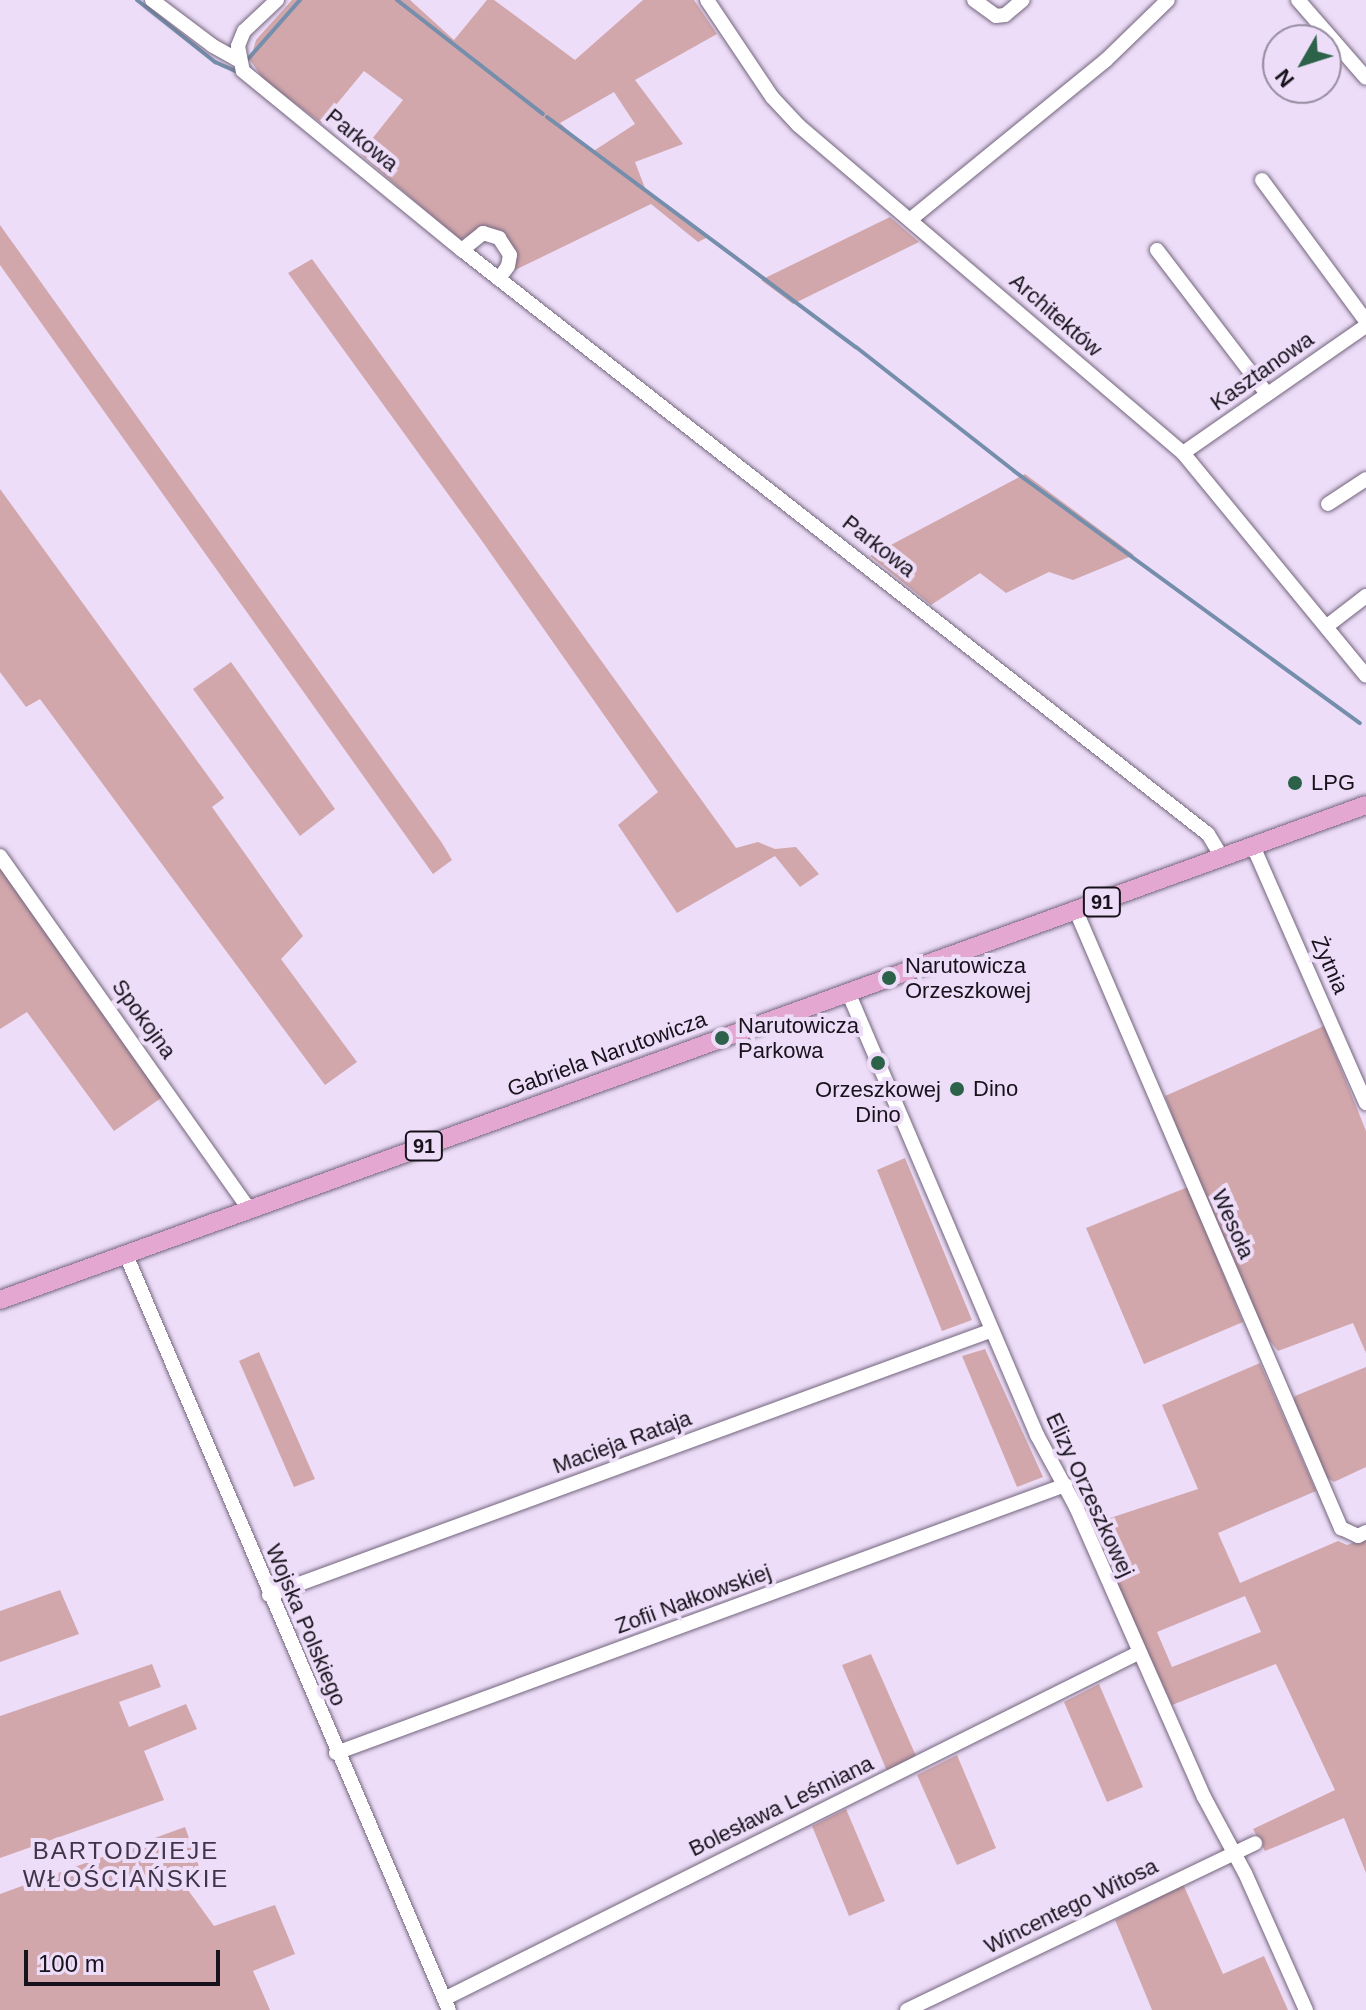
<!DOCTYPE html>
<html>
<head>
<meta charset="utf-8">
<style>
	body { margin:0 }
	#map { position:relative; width:1366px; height:2010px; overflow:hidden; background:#edddf8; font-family:Arial,sans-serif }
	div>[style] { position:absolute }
	.green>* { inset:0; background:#d1a7ac }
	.stream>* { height:4px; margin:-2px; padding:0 2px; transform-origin:2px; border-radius:2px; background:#748eac }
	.roads { filter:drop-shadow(0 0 2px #73657d) drop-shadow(0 0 2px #73657d) }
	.minor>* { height:14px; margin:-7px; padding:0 7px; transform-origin:7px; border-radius:7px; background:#fff }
	.major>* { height:18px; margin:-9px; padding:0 9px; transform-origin:9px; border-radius:9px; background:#e4a7d1 }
	.dots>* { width:22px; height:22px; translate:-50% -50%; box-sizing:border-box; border:4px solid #edddf8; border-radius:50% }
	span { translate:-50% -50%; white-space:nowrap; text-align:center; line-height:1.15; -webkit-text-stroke:8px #edddf8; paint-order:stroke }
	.shield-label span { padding:2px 6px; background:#edddf8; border:2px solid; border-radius:6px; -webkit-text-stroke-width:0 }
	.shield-label { font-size:20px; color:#17121b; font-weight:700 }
	.street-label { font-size:22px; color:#17121b }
	.poi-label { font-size:22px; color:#17121b }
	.left { translate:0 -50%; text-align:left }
	.neighbourhood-label { font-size:24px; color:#403449; letter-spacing:2px }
	.north { position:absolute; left:1262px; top:24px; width:80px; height:80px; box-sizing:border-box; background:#edddf8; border:2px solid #978ca0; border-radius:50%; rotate:231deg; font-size:22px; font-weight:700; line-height:32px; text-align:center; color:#17121b }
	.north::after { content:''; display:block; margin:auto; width:28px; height:36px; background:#2b6249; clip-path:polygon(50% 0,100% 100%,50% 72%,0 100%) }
	.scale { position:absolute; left:24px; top:1950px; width:196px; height:36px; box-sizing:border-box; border:4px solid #17121b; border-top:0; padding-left:10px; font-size:24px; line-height:28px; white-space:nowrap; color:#17121b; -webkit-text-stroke:6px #edddf8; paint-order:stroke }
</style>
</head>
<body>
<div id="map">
	<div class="green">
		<i style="clip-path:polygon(evenodd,292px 0,410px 0,454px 40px,487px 0,494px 0,575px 60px,643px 0,694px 0,717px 34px,635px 80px,683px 144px,635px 162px,645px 188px,708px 237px,698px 242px,651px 204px,511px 272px,513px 250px,481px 229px,460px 240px,360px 154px,403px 100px,364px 71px,321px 123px,264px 80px,250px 60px,256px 40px,292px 0,614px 92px,635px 124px,592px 152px,560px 123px,614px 92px)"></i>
		<i style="clip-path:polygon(890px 217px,919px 242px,793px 304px,761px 280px)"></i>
		<i style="clip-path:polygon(0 225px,442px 843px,452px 860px,433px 874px,0 265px)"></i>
		<i style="clip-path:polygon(312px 259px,736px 848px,758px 842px,775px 849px,796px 847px,819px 874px,800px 887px,775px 856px,677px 913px,618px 825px,658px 792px,482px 541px,288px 273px)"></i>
		<i style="clip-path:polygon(1025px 474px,1134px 555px,1073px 580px,1049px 572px,1006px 593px,980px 573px,931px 605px,870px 556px)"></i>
		<i style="clip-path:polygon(0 489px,224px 798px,212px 807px,303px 936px,281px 959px,357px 1062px,325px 1085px,40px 699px,26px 707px,0 672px)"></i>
		<i style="clip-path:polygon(231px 662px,335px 809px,300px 836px,193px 689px)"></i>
		<i style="clip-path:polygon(0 867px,164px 1096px,114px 1131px,27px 1012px,0 1029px)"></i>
		<i style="clip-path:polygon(1324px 1026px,1366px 1131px,1366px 1353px,1353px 1323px,1278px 1351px,1265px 1335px,1204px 1200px,1165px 1096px)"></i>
		<i style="clip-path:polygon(905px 1158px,972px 1320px,942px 1331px,877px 1170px)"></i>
		<i style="clip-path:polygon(1188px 1187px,1243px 1322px,1144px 1364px,1086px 1228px)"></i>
		<i style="clip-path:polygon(985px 1349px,1043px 1477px,1017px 1487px,962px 1356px)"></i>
		<i style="clip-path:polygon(259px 1352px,315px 1479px,294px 1487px,239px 1361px)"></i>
		<i style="clip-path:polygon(evenodd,1260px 1363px,1316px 1491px,1218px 1533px,1240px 1583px,1338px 1541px,1347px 1545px,1366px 1538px,1366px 1873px,1344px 1818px,1265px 1851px,1253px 1829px,1335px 1790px,1276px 1664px,1172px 1705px,1089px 1525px,1198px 1489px,1162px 1405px,1260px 1363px,1245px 1596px,1261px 1632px,1172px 1667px,1157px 1632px,1245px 1596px)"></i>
		<i style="clip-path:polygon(1366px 1367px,1366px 1467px,1334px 1482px,1324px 1476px,1293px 1403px,1295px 1396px)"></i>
		<i style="clip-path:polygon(60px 1590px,79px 1634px,0 1662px,0 1611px)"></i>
		<i style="clip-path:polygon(871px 1654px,916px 1756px,887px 1771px,842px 1665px)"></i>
		<i style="clip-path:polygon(152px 1664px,161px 1687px,119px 1702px,129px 1727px,186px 1704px,197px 1729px,144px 1751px,164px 1800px,0 1858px,0 1716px)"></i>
		<i style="clip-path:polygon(1099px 1684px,1143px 1787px,1107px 1802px,1064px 1702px)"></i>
		<i style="clip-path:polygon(957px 1755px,996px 1848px,957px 1865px,917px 1775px)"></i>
		<i style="clip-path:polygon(846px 1809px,885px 1901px,849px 1916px,812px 1826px)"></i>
		<i style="clip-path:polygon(185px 1827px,202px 1875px,183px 1883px,214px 1926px,275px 1905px,295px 1954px,253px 1971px,270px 2010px,0 2010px,0 1894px)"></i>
		<i style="clip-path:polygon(1183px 1884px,1223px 1974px,1264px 1956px,1288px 2010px,1152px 2010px,1115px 1920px)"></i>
	</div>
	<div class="stream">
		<i style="left:137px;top:0;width:100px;rotate:38.5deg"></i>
		<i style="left:215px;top:62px;width:22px;rotate:24deg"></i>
		<i style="left:397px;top:0;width:185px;rotate:38deg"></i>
		<i style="left:248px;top:59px;width:79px;rotate:-48.6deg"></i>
		<i style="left:547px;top:117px;width:385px;rotate:36.7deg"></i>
		<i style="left:856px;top:347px;width:201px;rotate:38.1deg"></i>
		<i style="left:1014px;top:471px;width:428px;rotate:36.1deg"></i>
	</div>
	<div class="roads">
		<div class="minor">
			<i style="left:152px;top:0;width:76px;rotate:37deg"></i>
			<i style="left:213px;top:46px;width:29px;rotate:29deg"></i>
			<i style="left:277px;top:0;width:45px;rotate:136.8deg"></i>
			<i style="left:244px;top:31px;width:16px;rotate:112deg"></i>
			<i style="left:238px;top:46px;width:25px;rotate:79deg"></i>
			<i style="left:243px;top:71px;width:283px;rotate:39.3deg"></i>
			<i style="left:462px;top:250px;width:947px;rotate:38.06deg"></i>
			<i style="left:1208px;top:834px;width:27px;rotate:59deg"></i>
			<i style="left:707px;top:0;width:117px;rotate:56.2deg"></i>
			<i style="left:772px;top:97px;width:38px;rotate:47deg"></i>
			<i style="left:798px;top:125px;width:506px;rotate:40.43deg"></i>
			<i style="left:1183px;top:453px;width:288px;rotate:50.6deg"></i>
			<i style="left:974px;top:0;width:27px;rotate:36deg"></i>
			<i style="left:996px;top:16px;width:9px;rotate:-6deg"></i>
			<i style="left:1005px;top:15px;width:23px;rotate:-40deg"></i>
			<i style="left:1298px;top:0;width:103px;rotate:48.9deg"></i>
			<i style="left:1262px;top:180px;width:175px;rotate:53.6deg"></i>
			<i style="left:911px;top:219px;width:252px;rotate:-39.2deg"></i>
			<i style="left:1106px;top:60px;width:86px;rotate:-44.1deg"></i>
			<i style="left:462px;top:250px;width:27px;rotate:-39deg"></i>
			<i style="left:483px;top:233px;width:17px;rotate:17deg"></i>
			<i style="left:499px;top:238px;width:20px;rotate:57deg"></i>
			<i style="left:510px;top:255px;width:11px;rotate:100deg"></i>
			<i style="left:508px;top:266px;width:16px;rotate:125deg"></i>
			<i style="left:1157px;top:250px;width:181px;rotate:52.6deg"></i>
			<i style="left:1183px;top:453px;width:223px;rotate:-34.8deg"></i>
			<i style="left:1328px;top:504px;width:45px;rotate:-33.3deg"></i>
			<i style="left:1327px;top:626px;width:49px;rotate:-37.6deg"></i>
			<i style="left:1253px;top:846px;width:281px;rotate:66.3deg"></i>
			<i style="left:0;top:856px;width:432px;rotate:54.8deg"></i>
			<i style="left:1076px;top:911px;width:672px;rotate:66.76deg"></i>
			<i style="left:1341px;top:1528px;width:19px;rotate:25deg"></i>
			<i style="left:1358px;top:1536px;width:9px;rotate:-27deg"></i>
			<i style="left:848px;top:992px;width:482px;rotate:66.9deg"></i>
			<i style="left:1037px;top:1435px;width:82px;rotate:61.6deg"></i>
			<i style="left:1076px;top:1507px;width:317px;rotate:66.2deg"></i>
			<i style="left:1204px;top:1797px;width:86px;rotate:61.7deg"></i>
			<i style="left:1245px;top:1873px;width:150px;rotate:66deg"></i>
			<i style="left:126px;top:1255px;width:821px;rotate:66.84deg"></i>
			<i style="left:269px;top:1595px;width:768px;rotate:-20.11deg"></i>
			<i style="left:336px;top:1753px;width:777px;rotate:-20.18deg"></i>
			<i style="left:444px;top:1999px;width:775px;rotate:-26.5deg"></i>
			<i style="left:907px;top:2010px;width:386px;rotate:-25.6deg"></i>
		</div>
		<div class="major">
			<i style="left:0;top:1300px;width:1453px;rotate:-19.92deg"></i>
		</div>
	</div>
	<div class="dots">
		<i style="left:1295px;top:783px;background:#2b6249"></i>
		<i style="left:889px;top:978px;background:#2b6249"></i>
		<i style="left:722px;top:1038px;background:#2b6249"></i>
		<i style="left:878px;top:1063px;background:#2b6249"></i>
		<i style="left:957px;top:1089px;background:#2b6249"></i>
	</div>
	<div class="shield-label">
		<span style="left:1102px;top:902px">91</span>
		<span style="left:424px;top:1146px">91</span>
	</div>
	<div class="street-label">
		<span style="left:362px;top:140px;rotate:39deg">Parkowa</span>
		<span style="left:1056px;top:315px;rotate:41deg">Architektów</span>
		<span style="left:1262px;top:371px;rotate:-35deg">Kasztanowa</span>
		<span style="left:879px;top:546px;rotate:38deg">Parkowa</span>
		<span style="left:1330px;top:965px;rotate:66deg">Żytnia</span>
		<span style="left:144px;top:1019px;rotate:54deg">Spokojna</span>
		<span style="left:607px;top:1054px;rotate:-20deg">Gabriela Narutowicza</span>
		<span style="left:1233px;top:1224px;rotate:66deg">Wesoła</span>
		<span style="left:622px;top:1442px;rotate:-20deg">Macieja Rataja</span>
		<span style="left:1090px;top:1495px;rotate:65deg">Elizy Orzeszkowej</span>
		<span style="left:693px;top:1599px;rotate:-20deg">Zofii Nałkowskiej</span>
		<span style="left:306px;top:1625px;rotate:67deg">Wojska Polskiego</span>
		<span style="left:781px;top:1806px;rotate:-26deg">Bolesława Leśmiana</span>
		<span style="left:1071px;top:1906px;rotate:-26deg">Wincentego Witosa</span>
	</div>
	<div class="poi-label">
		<span class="left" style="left:1311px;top:783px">LPG</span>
		<span class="left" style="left:905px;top:978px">Narutowicza<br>Orzeszkowej</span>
		<span class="left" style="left:738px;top:1038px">Narutowicza<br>Parkowa</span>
		<span style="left:878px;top:1102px">Orzeszkowej<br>Dino</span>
		<span class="left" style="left:973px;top:1089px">Dino</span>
	</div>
	<div class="neighbourhood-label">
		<span style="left:126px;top:1865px">BARTODZIEJE<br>WŁOŚCIAŃSKIE</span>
	</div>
	<div class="north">N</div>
	<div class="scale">100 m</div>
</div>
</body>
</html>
